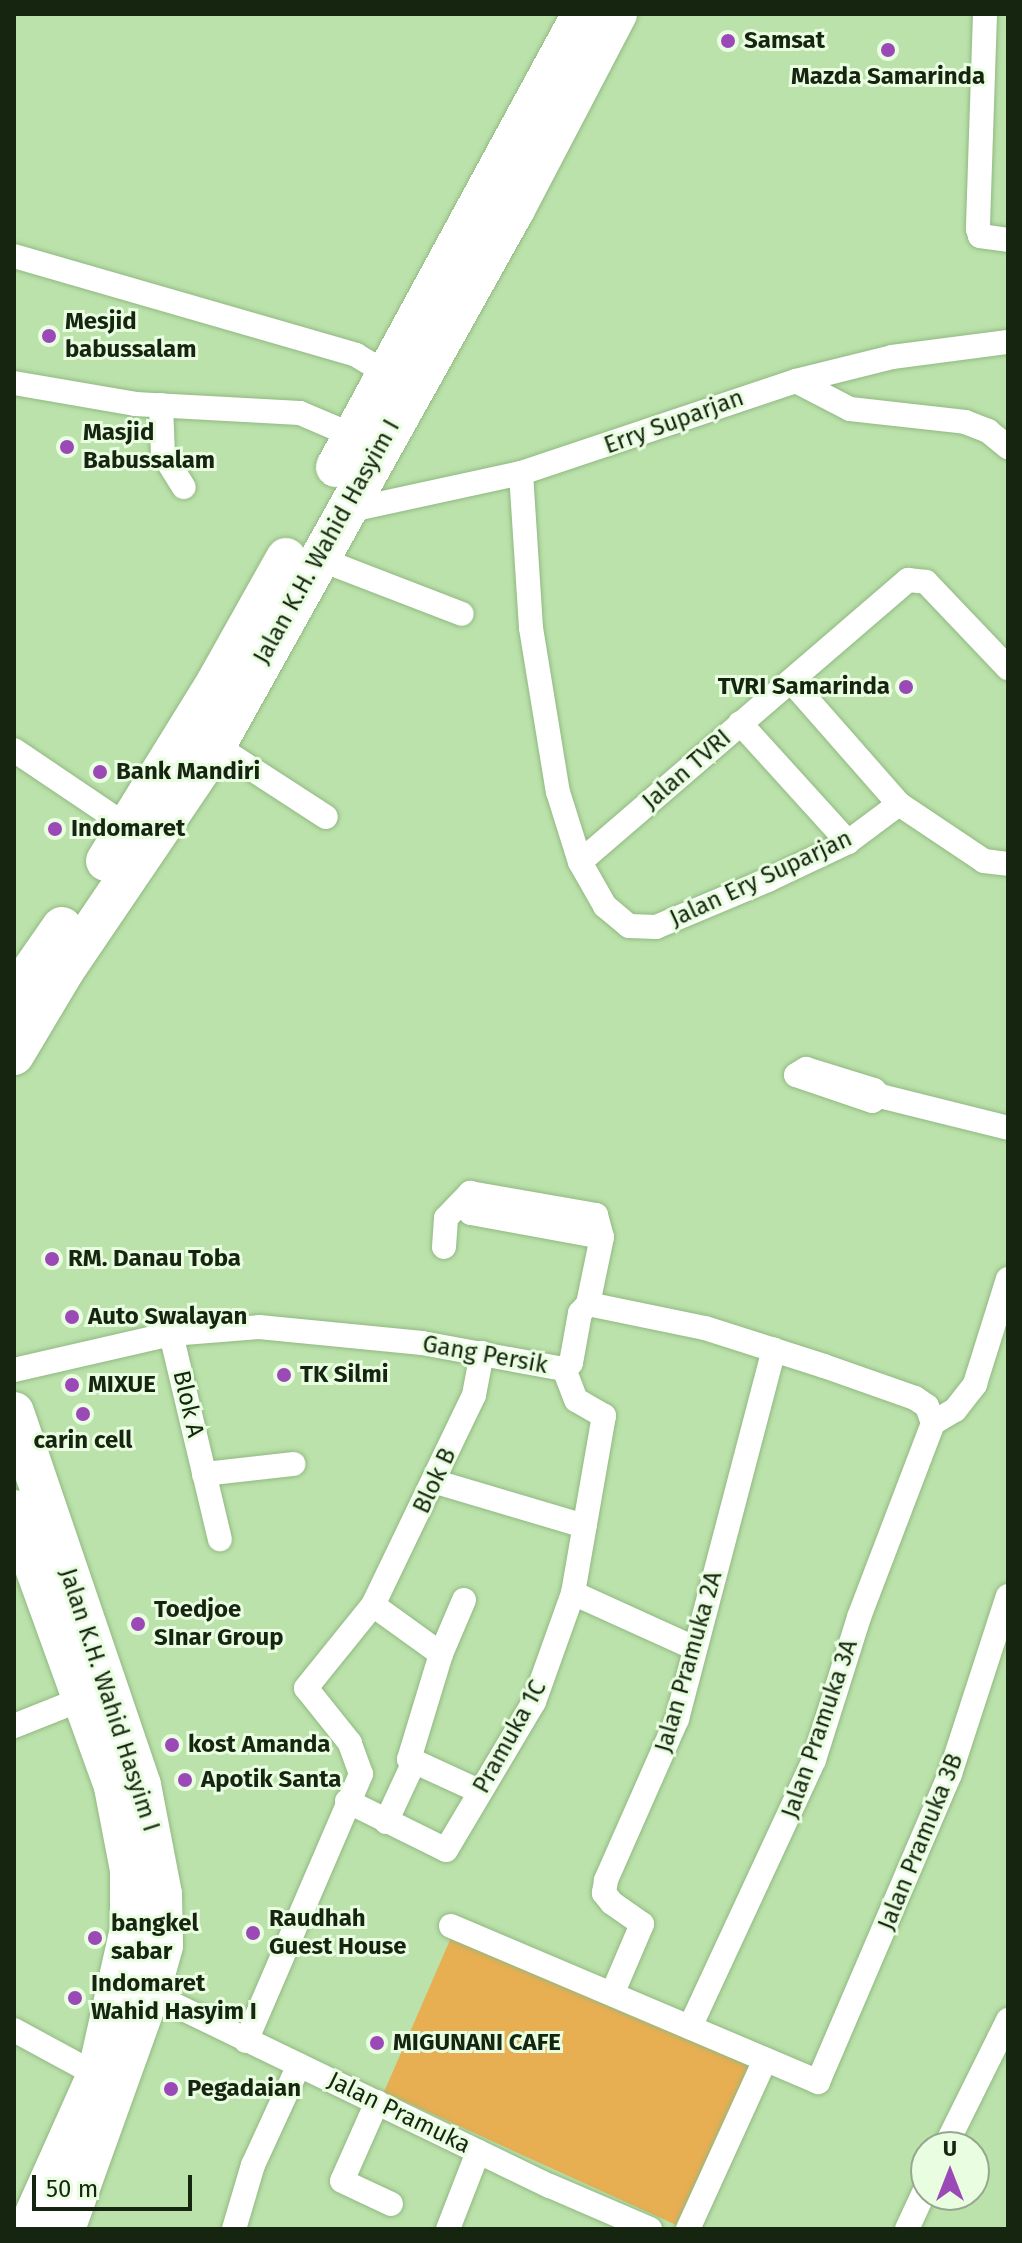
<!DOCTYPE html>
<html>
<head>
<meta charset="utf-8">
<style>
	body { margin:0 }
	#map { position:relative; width:1022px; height:2243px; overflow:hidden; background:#bbe2ab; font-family:"Fira Sans",sans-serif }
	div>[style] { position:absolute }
	.green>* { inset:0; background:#e8ae52 }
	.roads { filter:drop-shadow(0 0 2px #92b882) drop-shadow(0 0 2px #92b882) }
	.minor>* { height:24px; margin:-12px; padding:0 12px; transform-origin:12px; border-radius:12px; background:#fff }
	.primary>* { height:40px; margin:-20px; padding:0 20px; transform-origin:20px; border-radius:20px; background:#fff }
	.dots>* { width:22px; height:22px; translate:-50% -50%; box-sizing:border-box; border:4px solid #e9fde1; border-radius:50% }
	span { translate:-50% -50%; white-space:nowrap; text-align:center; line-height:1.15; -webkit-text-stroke:6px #e9fde1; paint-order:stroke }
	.poi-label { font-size:24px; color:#162510; font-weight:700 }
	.left { translate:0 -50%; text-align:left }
	.right { translate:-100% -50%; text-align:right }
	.street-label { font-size:24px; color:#162510 }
	.frame { position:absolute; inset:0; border:16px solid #162510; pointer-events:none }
	.north { position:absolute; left:910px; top:2131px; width:80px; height:80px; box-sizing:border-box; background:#e9fde1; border:2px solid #95a78d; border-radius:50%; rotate:0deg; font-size:22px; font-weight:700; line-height:32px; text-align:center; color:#162510 }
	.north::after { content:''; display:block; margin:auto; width:28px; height:36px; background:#9c49b8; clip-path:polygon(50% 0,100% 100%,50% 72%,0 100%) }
	.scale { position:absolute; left:32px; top:2175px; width:160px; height:36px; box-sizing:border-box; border:4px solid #162510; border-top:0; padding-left:10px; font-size:24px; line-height:28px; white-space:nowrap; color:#162510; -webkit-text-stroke:6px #e9fde1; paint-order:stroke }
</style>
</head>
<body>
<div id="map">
	<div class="green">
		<i style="clip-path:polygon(453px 1933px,760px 2071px,685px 2229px,384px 2092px)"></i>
	</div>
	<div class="roads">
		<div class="minor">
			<i style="left:985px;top:14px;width:215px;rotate:91.9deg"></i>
			<i style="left:978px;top:229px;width:7px;rotate:74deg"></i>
			<i style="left:980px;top:236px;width:28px;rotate:8deg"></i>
			<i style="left:14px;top:256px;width:356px;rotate:16.1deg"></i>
			<i style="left:356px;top:355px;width:37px;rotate:31deg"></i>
			<i style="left:796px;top:381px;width:61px;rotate:27.4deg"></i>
			<i style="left:850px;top:409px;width:116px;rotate:6.4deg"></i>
			<i style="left:965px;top:422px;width:25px;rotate:21deg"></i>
			<i style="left:988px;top:431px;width:26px;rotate:39deg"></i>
			<i style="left:14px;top:383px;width:123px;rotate:9.8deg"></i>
			<i style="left:135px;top:404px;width:165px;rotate:3.1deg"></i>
			<i style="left:300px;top:413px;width:59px;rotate:23.1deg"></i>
			<i style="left:161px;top:405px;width:49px;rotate:87.7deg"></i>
			<i style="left:163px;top:454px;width:39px;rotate:58deg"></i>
			<i style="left:521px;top:473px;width:155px;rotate:86.3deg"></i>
			<i style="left:531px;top:628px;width:166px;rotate:80.7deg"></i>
			<i style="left:558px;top:792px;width:73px;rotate:72.6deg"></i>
			<i style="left:580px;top:862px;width:51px;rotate:60.4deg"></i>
			<i style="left:605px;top:906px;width:31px;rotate:40deg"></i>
			<i style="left:629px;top:926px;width:27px;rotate:2deg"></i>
			<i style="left:656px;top:927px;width:121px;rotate:-22.8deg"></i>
			<i style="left:768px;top:880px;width:89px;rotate:-25.4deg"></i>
			<i style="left:848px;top:842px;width:64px;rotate:-36.7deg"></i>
			<i style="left:899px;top:804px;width:102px;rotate:33.8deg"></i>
			<i style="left:984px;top:861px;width:24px;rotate:7deg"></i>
			<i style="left:342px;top:512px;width:183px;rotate:-12.3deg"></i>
			<i style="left:521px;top:473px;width:290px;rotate:-18.5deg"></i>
			<i style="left:796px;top:381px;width:99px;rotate:-14deg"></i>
			<i style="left:892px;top:357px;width:117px;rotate:-7.4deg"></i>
			<i style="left:317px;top:558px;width:155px;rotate:21.1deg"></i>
			<i style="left:791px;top:681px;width:164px;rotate:48.7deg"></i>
			<i style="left:740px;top:723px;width:161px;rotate:47.8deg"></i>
			<i style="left:215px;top:745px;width:132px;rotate:33deg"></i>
			<i style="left:14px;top:750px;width:138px;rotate:34deg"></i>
			<i style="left:580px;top:862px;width:433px;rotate:-40.7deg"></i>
			<i style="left:908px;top:580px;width:18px;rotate:6deg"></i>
			<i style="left:926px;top:582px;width:119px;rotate:46.4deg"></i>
			<i style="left:880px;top:1096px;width:9px;rotate:148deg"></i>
			<i style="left:872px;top:1101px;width:80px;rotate:-161.1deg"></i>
			<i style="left:796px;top:1075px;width:12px;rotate:-31deg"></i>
			<i style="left:806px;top:1069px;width:71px;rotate:17.2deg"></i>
			<i style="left:874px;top:1090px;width:8px;rotate:45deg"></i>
			<i style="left:880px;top:1096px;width:132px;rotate:14deg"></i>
			<i style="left:464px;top:1202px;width:13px;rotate:58deg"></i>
			<i style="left:471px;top:1213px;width:133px;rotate:10.4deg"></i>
			<i style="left:444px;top:1247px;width:29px;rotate:-86deg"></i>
			<i style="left:446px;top:1218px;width:35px;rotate:-46deg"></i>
			<i style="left:470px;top:1193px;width:128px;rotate:9.9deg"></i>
			<i style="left:596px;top:1215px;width:23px;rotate:75deg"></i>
			<i style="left:602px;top:1237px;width:68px;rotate:101.8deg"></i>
			<i style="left:171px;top:1334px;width:211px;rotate:76.6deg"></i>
			<i style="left:14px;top:1370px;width:161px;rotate:-12.9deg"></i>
			<i style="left:171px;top:1334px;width:88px;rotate:-4.5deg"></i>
			<i style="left:259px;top:1327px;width:164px;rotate:5.6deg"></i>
			<i style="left:422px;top:1343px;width:144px;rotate:10.4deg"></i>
			<i style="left:564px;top:1369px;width:9px;rotate:-41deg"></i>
			<i style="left:571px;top:1363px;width:51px;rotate:-79.8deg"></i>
			<i style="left:580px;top:1313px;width:12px;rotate:-48deg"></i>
			<i style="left:588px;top:1304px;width:119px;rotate:11.6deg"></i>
			<i style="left:705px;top:1328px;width:125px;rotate:17.7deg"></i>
			<i style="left:824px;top:1366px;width:96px;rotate:19.4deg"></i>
			<i style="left:915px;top:1398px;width:14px;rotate:34deg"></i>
			<i style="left:927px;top:1406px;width:18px;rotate:71deg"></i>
			<i style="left:933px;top:1423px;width:26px;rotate:-31deg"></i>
			<i style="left:955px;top:1410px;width:33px;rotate:-52deg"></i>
			<i style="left:975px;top:1384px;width:110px;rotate:-72.6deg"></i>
			<i style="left:204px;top:1474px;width:90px;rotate:-6.4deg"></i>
			<i style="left:436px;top:1482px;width:155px;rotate:16.5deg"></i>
			<i style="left:573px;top:1593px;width:131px;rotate:24.4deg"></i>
			<i style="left:464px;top:1600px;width:59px;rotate:113.1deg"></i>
			<i style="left:441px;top:1654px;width:110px;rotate:106.9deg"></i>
			<i style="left:409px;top:1759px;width:77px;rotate:24.6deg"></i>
			<i style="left:373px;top:1605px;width:84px;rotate:35.8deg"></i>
			<i style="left:14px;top:1726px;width:73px;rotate:-21.7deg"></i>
			<i style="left:347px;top:1801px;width:110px;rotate:26.3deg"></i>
			<i style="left:446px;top:1850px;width:172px;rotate:-59.3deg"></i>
			<i style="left:534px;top:1702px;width:116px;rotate:-70.3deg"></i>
			<i style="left:573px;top:1593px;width:180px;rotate:-80.1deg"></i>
			<i style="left:604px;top:1416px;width:32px;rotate:-150deg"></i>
			<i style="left:576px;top:1400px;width:33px;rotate:-111deg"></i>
			<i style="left:386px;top:1822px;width:66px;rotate:-65deg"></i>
			<i style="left:451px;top:1926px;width:399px;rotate:23deg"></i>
			<i style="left:818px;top:2082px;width:335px;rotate:-66.8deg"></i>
			<i style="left:950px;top:1774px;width:187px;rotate:-72deg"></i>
			<i style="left:613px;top:1992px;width:74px;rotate:-66.9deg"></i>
			<i style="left:642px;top:1924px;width:37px;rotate:-145deg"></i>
			<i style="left:612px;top:1903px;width:13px;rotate:-129deg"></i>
			<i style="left:604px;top:1893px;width:13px;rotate:-81deg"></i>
			<i style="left:606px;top:1880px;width:176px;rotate:-66.2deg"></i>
			<i style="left:677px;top:1719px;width:382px;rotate:-75.3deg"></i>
			<i style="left:150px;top:1993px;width:444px;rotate:25.8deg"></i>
			<i style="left:550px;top:2186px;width:109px;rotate:23.3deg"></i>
			<i style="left:690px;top:2027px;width:294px;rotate:-65.1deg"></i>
			<i style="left:814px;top:1760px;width:150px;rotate:-72.5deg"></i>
			<i style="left:859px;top:1617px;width:208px;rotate:-69.1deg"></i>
			<i style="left:14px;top:2030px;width:94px;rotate:28.5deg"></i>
			<i style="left:246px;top:2041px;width:291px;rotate:-66.7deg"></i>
			<i style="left:361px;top:1774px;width:33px;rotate:-110deg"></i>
			<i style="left:350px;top:1743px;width:70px;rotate:-128.7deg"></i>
			<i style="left:306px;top:1688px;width:107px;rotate:-51.1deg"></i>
			<i style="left:373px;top:1605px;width:233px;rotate:-64.3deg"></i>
			<i style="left:474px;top:1395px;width:43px;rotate:-79.2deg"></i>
			<i style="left:377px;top:2102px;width:86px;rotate:113.9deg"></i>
			<i style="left:342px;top:2181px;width:54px;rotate:25.1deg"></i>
			<i style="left:945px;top:2147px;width:142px;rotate:-63.6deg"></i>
			<i style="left:234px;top:2229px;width:67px;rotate:-73.5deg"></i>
			<i style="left:253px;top:2165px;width:110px;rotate:-65.3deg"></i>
			<i style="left:448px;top:2229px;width:83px;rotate:-68.7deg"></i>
			<i style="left:688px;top:2229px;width:186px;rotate:-65.5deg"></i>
			<i style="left:907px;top:2229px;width:45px;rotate:-65.1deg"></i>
		</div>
		<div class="primary">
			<i style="left:336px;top:467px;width:515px;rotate:-61.5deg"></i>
			<i style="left:106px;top:861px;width:211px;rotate:-58.3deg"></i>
			<i style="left:217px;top:681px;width:141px;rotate:-60.7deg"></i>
			<i style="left:14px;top:996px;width:84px;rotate:-55.2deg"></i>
			<i style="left:14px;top:1055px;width:98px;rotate:-59.2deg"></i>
			<i style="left:64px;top:971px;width:262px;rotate:-55.9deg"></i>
			<i style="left:211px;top:754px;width:624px;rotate:-60.85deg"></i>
			<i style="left:515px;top:209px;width:220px;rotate:-62.4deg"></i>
			<i style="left:14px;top:1412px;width:394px;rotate:71.2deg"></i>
			<i style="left:141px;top:1785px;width:111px;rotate:79.1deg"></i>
			<i style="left:162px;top:1894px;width:52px;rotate:88.9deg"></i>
			<i style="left:163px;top:1946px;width:49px;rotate:105.5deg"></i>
			<i style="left:150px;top:1993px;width:251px;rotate:109.8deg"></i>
			<i style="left:14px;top:1510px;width:294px;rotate:70.1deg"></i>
			<i style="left:114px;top:1787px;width:85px;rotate:79.1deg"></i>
			<i style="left:130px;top:1870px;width:59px;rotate:90deg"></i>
			<i style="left:130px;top:1929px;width:150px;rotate:102.7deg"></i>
			<i style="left:97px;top:2075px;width:169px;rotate:114.1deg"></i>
		</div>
	</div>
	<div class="dots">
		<i style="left:728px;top:41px;background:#9c49b8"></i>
		<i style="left:888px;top:50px;background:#9c49b8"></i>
		<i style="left:49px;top:336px;background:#9c49b8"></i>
		<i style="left:67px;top:447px;background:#9c49b8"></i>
		<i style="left:906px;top:687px;background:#9c49b8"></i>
		<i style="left:100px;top:772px;background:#9c49b8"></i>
		<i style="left:55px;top:829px;background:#9c49b8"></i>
		<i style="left:52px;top:1259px;background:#9c49b8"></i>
		<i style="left:72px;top:1317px;background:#9c49b8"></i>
		<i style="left:284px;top:1375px;background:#9c49b8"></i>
		<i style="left:72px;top:1385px;background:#9c49b8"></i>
		<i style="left:83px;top:1414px;background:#9c49b8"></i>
		<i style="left:138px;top:1624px;background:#9c49b8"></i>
		<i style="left:172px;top:1745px;background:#9c49b8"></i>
		<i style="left:185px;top:1780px;background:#9c49b8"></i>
		<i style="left:253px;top:1933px;background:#9c49b8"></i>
		<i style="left:95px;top:1938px;background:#9c49b8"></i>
		<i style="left:75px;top:1998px;background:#9c49b8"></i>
		<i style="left:377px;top:2043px;background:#9c49b8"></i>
		<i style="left:171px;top:2089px;background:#9c49b8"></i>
	</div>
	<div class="poi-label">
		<span class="left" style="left:744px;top:41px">Samsat</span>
		<span style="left:888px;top:77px">Mazda Samarinda</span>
		<span class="left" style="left:65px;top:336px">Mesjid<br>babussalam</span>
		<span class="left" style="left:83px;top:447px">Masjid<br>Babussalam</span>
		<span class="right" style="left:890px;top:687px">TVRI Samarinda</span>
		<span class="left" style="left:116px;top:772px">Bank Mandiri</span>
		<span class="left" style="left:71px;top:829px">Indomaret</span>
		<span class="left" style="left:68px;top:1259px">RM. Danau Toba</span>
		<span class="left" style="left:88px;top:1317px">Auto Swalayan</span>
		<span class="left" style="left:300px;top:1375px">TK Silmi</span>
		<span class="left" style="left:88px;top:1385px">MIXUE</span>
		<span style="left:83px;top:1441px">carin cell</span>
		<span class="left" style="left:154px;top:1624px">Toedjoe<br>SInar Group</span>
		<span class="left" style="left:188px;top:1745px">kost Amanda</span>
		<span class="left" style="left:201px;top:1780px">Apotik Santa</span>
		<span class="left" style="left:269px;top:1933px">Raudhah<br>Guest House</span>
		<span class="left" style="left:111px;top:1938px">bangkel<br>sabar</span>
		<span class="left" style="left:91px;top:1998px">Indomaret<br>Wahid Hasyim I</span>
		<span class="left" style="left:393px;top:2043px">MIGUNANI CAFE</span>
		<span class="left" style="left:187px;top:2089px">Pegadaian</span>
	</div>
	<div class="street-label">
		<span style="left:674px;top:422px;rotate:-20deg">Erry Suparjan</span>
		<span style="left:327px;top:542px;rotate:-61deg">Jalan K.H. Wahid Hasyim I</span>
		<span style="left:687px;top:770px;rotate:-41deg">Jalan TVRI</span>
		<span style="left:761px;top:879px;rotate:-25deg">Jalan Ery Suparjan</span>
		<span style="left:485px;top:1355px;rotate:10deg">Gang Persik</span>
		<span style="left:188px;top:1404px;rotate:77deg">Blok A</span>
		<span style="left:435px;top:1481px;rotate:-65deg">Blok B</span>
		<span style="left:689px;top:1662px;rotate:-74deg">Jalan Pramuka 2A</span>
		<span style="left:109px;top:1700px;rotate:72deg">Jalan K.H. Wahid Hasyim I</span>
		<span style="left:820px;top:1729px;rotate:-71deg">Jalan Pramuka 3A</span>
		<span style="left:510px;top:1737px;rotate:-61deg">Pramuka 1C</span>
		<span style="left:921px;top:1842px;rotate:-68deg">Jalan Pramuka 3B</span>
		<span style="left:399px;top:2113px;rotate:26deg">Jalan Pramuka</span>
	</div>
	<div class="frame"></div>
	<div class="north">U</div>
	<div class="scale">50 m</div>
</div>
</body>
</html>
